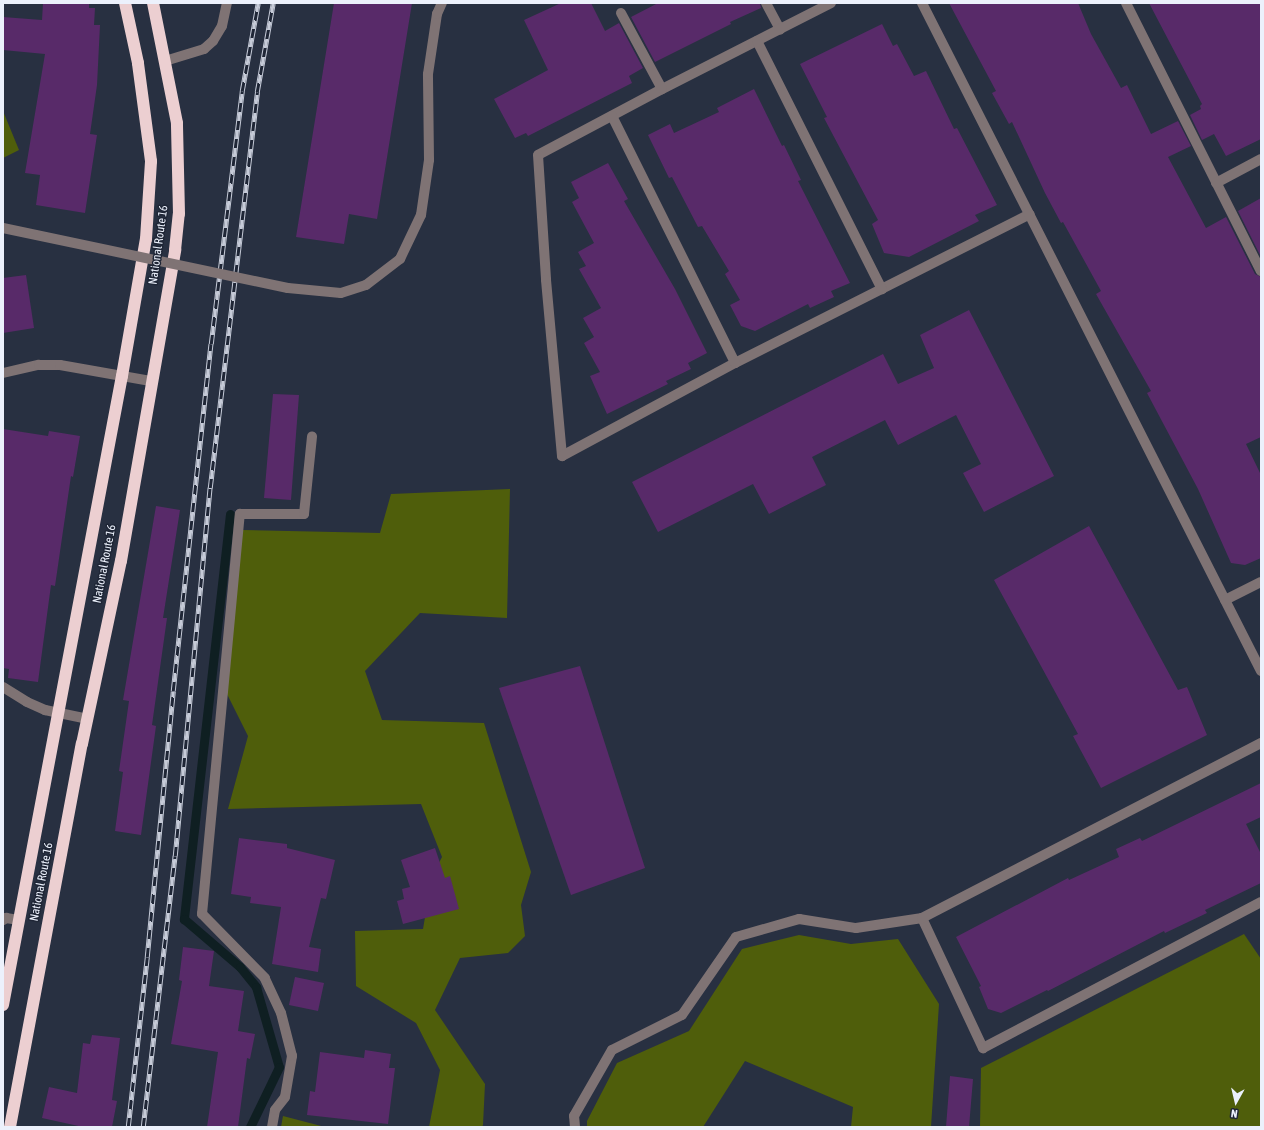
<!DOCTYPE html>
<html>
<head>
<meta charset="utf-8">
<style>
	body { margin:0 }
	#map { position:relative; width:1264px; height:1130px; overflow:hidden; background:#283041; font-family:"Asap Condensed",sans-serif }
	div>[style] { position:absolute }
	.green>* { inset:0; background:#4f5e0b }
	.stream>* { height:9px; margin:-4.5px; padding:0 4.5px; transform-origin:4.5px; border-radius:4.5px; background:#0f1f22 }
	.building>* { inset:0; background:#582a69 }
	.minor>* { height:10px; margin:-5px; padding:0 5px; transform-origin:5px; border-radius:5px; background:#7f7374 }
	.highway>* { height:12px; margin:-6px; padding:0 6px; transform-origin:6px; border-radius:6px; background:#eccfd1 }
	.rail>* { height:4.5px; margin-top:-2.25px; transform-origin:0; background:repeating-linear-gradient(90deg,#1f2636 0 9px,#c6cbd8 0 18px); box-sizing:border-box; border-block:1px solid #c6cbd8 }
	.minor-bridge>* { height:10px; margin:-5px; padding:0 5px; transform-origin:5px; border-radius:5px; background:#7f7374 }
	span { translate:-50% -50%; white-space:nowrap; text-align:center; line-height:1.15; -webkit-text-stroke:3px #1f2636; paint-order:stroke }
	.street-label { font-size:12px; color:#ecf1fc }
	.frame { position:absolute; inset:0; border:4px solid #ecf1fc; pointer-events:none }
	.north { position:absolute; left:1216px; top:1082px; width:40px; height:40px; -webkit-text-stroke:3px #1f2636; paint-order:stroke; rotate:188deg; font-size:11px; font-weight:700; line-height:16px; text-align:center; color:#ecf1fc }
	.north::after { content:''; display:block; margin:auto; width:14px; height:18px; background:#ecf1fc; clip-path:polygon(50% 0,100% 100%,50% 72%,0 100%) }
</style>
</head>
<body>
<div id="map">
	<div class="green">
		<i style="clip-path:polygon(3px 111px,19px 150px,3px 158px)"></i>
		<i style="clip-path:polygon(510px 489px,507px 618px,420px 613px,365px 671px,382px 720px,484px 723px,531px 872px,521px 905px,525px 936px,508px 953px,460px 958px,435px 1010px,485px 1084px,483px 1125px,482px 1127px,429px 1127px,440px 1070px,416px 1023px,356px 986px,355px 931px,423px 929px,432px 876px,442px 857px,421px 804px,228px 809px,248px 736px,225px 690px,242px 530px,380px 533px,391px 494px)"></i>
		<i style="clip-path:polygon(1244px 934px,1261px 959px,1261px 1127px,980px 1127px,981px 1068px)"></i>
		<i style="clip-path:polygon(799px 935px,851px 944px,898px 939px,939px 1004px,931px 1127px,851px 1127px,853px 1107px,745px 1061px,703px 1127px,587px 1127px,587px 1121px,617px 1063px,689px 1031px,742px 949px)"></i>
		<i style="clip-path:polygon(283px 1116px,325px 1127px,281px 1127px)"></i>
	</div>
	<div class="stream">
		<i style="left:230px;top:514px;width:408px;rotate:96.5deg"></i>
		<i style="left:184px;top:919px;width:74px;rotate:40.6deg"></i>
		<i style="left:240px;top:967px;width:26px;rotate:51deg"></i>
		<i style="left:256px;top:987px;width:83px;rotate:74deg"></i>
		<i style="left:279px;top:1067px;width:67px;rotate:115.8deg"></i>
	</div>
	<div class="building">
		<i style="clip-path:polygon(43px 3px,89px 3px,89px 8px,95px 8px,94px 25px,100px 25px,97px 85px,90px 134px,97px 135px,85px 213px,36px 205px,40px 175px,25px 173px,45px 54px,3px 50px,3px 17px,42px 20px)"></i>
		<i style="clip-path:polygon(334px 3px,412px 3px,377px 219px,349px 214px,344px 244px,296px 237px)"></i>
		<i style="clip-path:polygon(561px 3px,591px 3px,605px 31px,619px 23px,643px 68px,629px 76px,632px 83px,528px 136px,526px 133px,515px 138px,494px 99px,548px 70px,524px 20px)"></i>
		<i style="clip-path:polygon(658px 3px,760px 3px,761px 8px,730px 22px,731px 24px,655px 62px,631px 17px)"></i>
		<i style="clip-path:polygon(949px 3px,1078px 3px,1091px 34px,1121px 88px,1127px 85px,1151px 134px,1178px 121px,1191px 146px,1168px 157px,1206px 228px,1226px 217px,1255px 274px,1261px 277px,1261px 437px,1246px 444px,1261px 475px,1261px 558px,1245px 565px,1231px 563px,1198px 489px,1147px 393px,1151px 391px,1096px 294px,1101px 291px,1063px 222px,1061px 223px,1045px 193px,1012px 122px,1009px 124px,992px 93px,996px 91px)"></i>
		<i style="clip-path:polygon(1149px 3px,1261px 3px,1261px 139px,1226px 156px,1214px 134px,1202px 140px,1190px 115px,1201px 109px,1200px 106px,1202px 104px)"></i>
		<i style="clip-path:polygon(882px 24px,893px 46px,897px 44px,914px 76px,926px 71px,954px 129px,957px 128px,997px 205px,975px 215px,979px 221px,909px 257px,884px 253px,872px 224px,878px 220px,824px 118px,827px 117px,800px 64px)"></i>
		<i style="clip-path:polygon(754px 89px,782px 146px,784px 145px,801px 180px,798px 181px,850px 283px,831px 291px,834px 297px,810px 308px,808px 304px,755px 331px,741px 326px,730px 305px,740px 300px,725px 274px,729px 271px,702px 226px,698px 227px,672px 177px,669px 178px,648px 135px,670px 124px,674px 133px,719px 112px,717px 108px)"></i>
		<i style="clip-path:polygon(608px 163px,628px 199px,624px 201px,675px 289px,707px 353px,688px 363px,691px 369px,666px 381px,668px 384px,607px 414px,590px 376px,600px 372px,584px 343px,594px 337px,583px 318px,601px 308px,579px 269px,586px 266px,578px 252px,594px 243px,572px 202px,579px 198px,571px 182px)"></i>
		<i style="clip-path:polygon(1261px 198px,1261px 257px,1238px 211px)"></i>
		<i style="clip-path:polygon(26px 275px,34px 328px,3px 333px,3px 278px)"></i>
		<i style="clip-path:polygon(969px 310px,1054px 476px,984px 512px,963px 473px,981px 464px,956px 415px,898px 445px,885px 420px,812px 457px,826px 485px,769px 514px,753px 484px,658px 532px,632px 482px,883px 354px,898px 384px,934px 368px,920px 335px)"></i>
		<i style="clip-path:polygon(273px 394px,299px 395px,291px 500px,264px 498px)"></i>
		<i style="clip-path:polygon(3px 429px,48px 436px,49px 431px,80px 436px,73px 477px,71px 476px,55px 586px,51px 585px,38px 682px,8px 678px,9px 669px,3px 668px)"></i>
		<i style="clip-path:polygon(156px 506px,180px 510px,163px 618px,167px 618px,152px 725px,156px 726px,141px 835px,115px 831px,123px 772px,119px 771px,129px 701px,123px 700px)"></i>
		<i style="clip-path:polygon(1089px 526px,1178px 690px,1187px 687px,1207px 735px,1101px 788px,1073px 736px,1078px 734px,994px 580px)"></i>
		<i style="clip-path:polygon(580px 666px,645px 868px,571px 895px,499px 688px)"></i>
		<i style="clip-path:polygon(1261px 783px,1261px 817px,1246px 824px,1261px 854px,1261px 883px,1205px 910px,1207px 913px,1165px 933px,1164px 931px,1048px 991px,1047px 990px,1001px 1013px,988px 1009px,979px 987px,981px 986px,956px 937px,1068px 878px,1069px 880px,1119px 857px,1116px 849px,1140px 838px,1142px 841px)"></i>
		<i style="clip-path:polygon(239px 838px,287px 844px,287px 848px,335px 860px,326px 899px,321px 898px,309px 947px,321px 949px,318px 972px,272px 964px,281px 907px,250px 903px,251px 897px,231px 894px)"></i>
		<i style="clip-path:polygon(435px 848px,445px 878px,450px 876px,459px 909px,403px 924px,397px 901px,404px 899px,402px 889px,410px 887px,401px 860px)"></i>
		<i style="clip-path:polygon(183px 947px,214px 951px,209px 986px,244px 991px,238px 1031px,255px 1034px,250px 1059px,247px 1058px,238px 1127px,207px 1127px,218px 1052px,171px 1044px,182px 981px,179px 980px)"></i>
		<i style="clip-path:polygon(295px 977px,324px 983px,318px 1011px,289px 1005px)"></i>
		<i style="clip-path:polygon(92px 1035px,120px 1038px,112px 1100px,117px 1101px,112px 1127px,83px 1127px,42px 1118px,49px 1087px,77px 1093px,83px 1043px,90px 1044px)"></i>
		<i style="clip-path:polygon(365px 1050px,391px 1054px,389px 1068px,395px 1068px,388px 1124px,307px 1115px,310px 1091px,315px 1092px,320px 1052px,364px 1058px)"></i>
		<i style="clip-path:polygon(950px 1076px,973px 1079px,969px 1127px,946px 1127px)"></i>
	</div>
	<div class="minor">
		<i style="left:766px;top:3px;width:30px;rotate:62deg"></i>
		<i style="left:831px;top:3px;width:190px;rotate:153deg"></i>
		<i style="left:662px;top:89px;width:140px;rotate:152deg"></i>
		<i style="left:538px;top:155px;width:125px;rotate:86.3deg"></i>
		<i style="left:546px;top:280px;width:177px;rotate:84.8deg"></i>
		<i style="left:562px;top:456px;width:196px;rotate:-28.3deg"></i>
		<i style="left:735px;top:363px;width:330px;rotate:-26.8deg"></i>
		<i style="left:922px;top:3px;width:749px;rotate:63.09deg"></i>
		<i style="left:1126px;top:3px;width:300px;rotate:63.3deg"></i>
		<i style="left:621px;top:13px;width:86px;rotate:61.7deg"></i>
		<i style="left:757px;top:41px;width:278px;rotate:63.3deg"></i>
		<i style="left:165px;top:61px;width:41px;rotate:-17.1deg"></i>
		<i style="left:204px;top:49px;width:12px;rotate:-42deg"></i>
		<i style="left:213px;top:41px;width:17px;rotate:-59deg"></i>
		<i style="left:222px;top:26px;width:24px;rotate:-78deg"></i>
		<i style="left:612px;top:116px;width:276px;rotate:63.5deg"></i>
		<i style="left:1216px;top:183px;width:51px;rotate:-28.1deg"></i>
		<i style="left:288px;top:288px;width:53px;rotate:5.4deg"></i>
		<i style="left:341px;top:293px;width:26px;rotate:-18deg"></i>
		<i style="left:366px;top:285px;width:43px;rotate:-37.4deg"></i>
		<i style="left:400px;top:259px;width:49px;rotate:-64.5deg"></i>
		<i style="left:421px;top:215px;width:56px;rotate:-81.7deg"></i>
		<i style="left:429px;top:160px;width:86px;rotate:-90.7deg"></i>
		<i style="left:428px;top:74px;width:61px;rotate:-81.5deg"></i>
		<i style="left:437px;top:14px;width:12px;rotate:-66deg"></i>
		<i style="left:3px;top:373px;width:37px;rotate:-13deg"></i>
		<i style="left:39px;top:365px;width:21px"></i>
		<i style="left:60px;top:365px;width:92px;rotate:10deg"></i>
		<i style="left:1225px;top:600px;width:40px;rotate:-26.6deg"></i>
		<i style="left:3px;top:687px;width:28px;rotate:32deg"></i>
		<i style="left:27px;top:702px;width:20px;rotate:24deg"></i>
		<i style="left:45px;top:710px;width:44px;rotate:11.8deg"></i>
		<i style="left:922px;top:918px;width:144px;rotate:64.9deg"></i>
		<i style="left:983px;top:1048px;width:314px;rotate:-27.7deg"></i>
		<i style="left:3px;top:920px;width:4px;rotate:-34deg"></i>
		<i style="left:6px;top:918px;width:13px;rotate:9deg"></i>
		<i style="left:272px;top:1127px;width:17px;rotate:-80deg"></i>
		<i style="left:275px;top:1110px;width:16px;rotate:-52deg"></i>
		<i style="left:285px;top:1097px;width:42px;rotate:-80.3deg"></i>
		<i style="left:292px;top:1056px;width:44px;rotate:-104.3deg"></i>
		<i style="left:281px;top:1013px;width:38px;rotate:-115deg"></i>
		<i style="left:265px;top:978px;width:90px;rotate:-134.5deg"></i>
		<i style="left:202px;top:914px;width:402px;rotate:-84.6deg"></i>
		<i style="left:240px;top:514px;width:64px"></i>
		<i style="left:304px;top:514px;width:78px;rotate:-84.1deg"></i>
		<i style="left:575px;top:1127px;width:11px;rotate:-95deg"></i>
		<i style="left:574px;top:1116px;width:76px;rotate:-60.1deg"></i>
		<i style="left:612px;top:1050px;width:78px;rotate:-26.6deg"></i>
		<i style="left:682px;top:1015px;width:95px;rotate:-55.3deg"></i>
		<i style="left:736px;top:937px;width:66px;rotate:-15.9deg"></i>
		<i style="left:799px;top:919px;width:58px;rotate:9deg"></i>
		<i style="left:856px;top:928px;width:67px;rotate:-8.6deg"></i>
		<i style="left:922px;top:918px;width:382px;rotate:-27.3deg"></i>
	</div>
	<div class="highway">
		<i style="left:3px;top:1005px;width:640px;rotate:-79.29deg"></i>
		<i style="left:122px;top:376px;width:139px;rotate:-80.1deg"></i>
		<i style="left:146px;top:239px;width:78px;rotate:-86.3deg"></i>
		<i style="left:151px;top:161px;width:99px;rotate:-97.6deg"></i>
		<i style="left:138px;top:63px;width:61px;rotate:-102.2deg"></i>
		<i style="left:10px;top:1127px;width:390px;rotate:-79.4deg"></i>
		<i style="left:82px;top:744px;width:187px;rotate:-78deg"></i>
		<i style="left:121px;top:561px;width:316px;rotate:-80.1deg"></i>
		<i style="left:175px;top:250px;width:36px;rotate:-84deg"></i>
		<i style="left:179px;top:214px;width:91px;rotate:-91.3deg"></i>
		<i style="left:177px;top:123px;width:122px;rotate:-101.3deg"></i>
	</div>
	<div class="rail">
		<i style="left:128px;top:1127px;width:171px;rotate:-83.6deg"></i>
		<i style="left:147px;top:957px;width:267px;rotate:-84.4deg"></i>
		<i style="left:173px;top:691px;width:349px;rotate:-83.8deg"></i>
		<i style="left:211px;top:344px;width:255px;rotate:-83deg"></i>
		<i style="left:242px;top:91px;width:89px;rotate:-79.7deg"></i>
		<i style="left:143px;top:1127px;width:273px;rotate:-83.3deg"></i>
		<i style="left:175px;top:856px;width:370px;rotate:-84.6deg"></i>
		<i style="left:210px;top:488px;width:399px;rotate:-83.2deg"></i>
		<i style="left:257px;top:92px;width:90px;rotate:-79.8deg"></i>
	</div>
	<div class="minor-bridge">
		<i style="left:3px;top:228px;width:291px;rotate:11.9deg"></i>
	</div>
	<div class="street-label">
		<span style="left:159px;top:245px;rotate:-82deg">National Route 16</span>
		<span style="left:105px;top:564px;rotate:-79deg">National Route 16</span>
		<span style="left:42px;top:882px;rotate:-79deg">National Route 16</span>
	</div>
	<div class="frame"></div>
	<div class="north">N</div>
</div>
</body>
</html>
